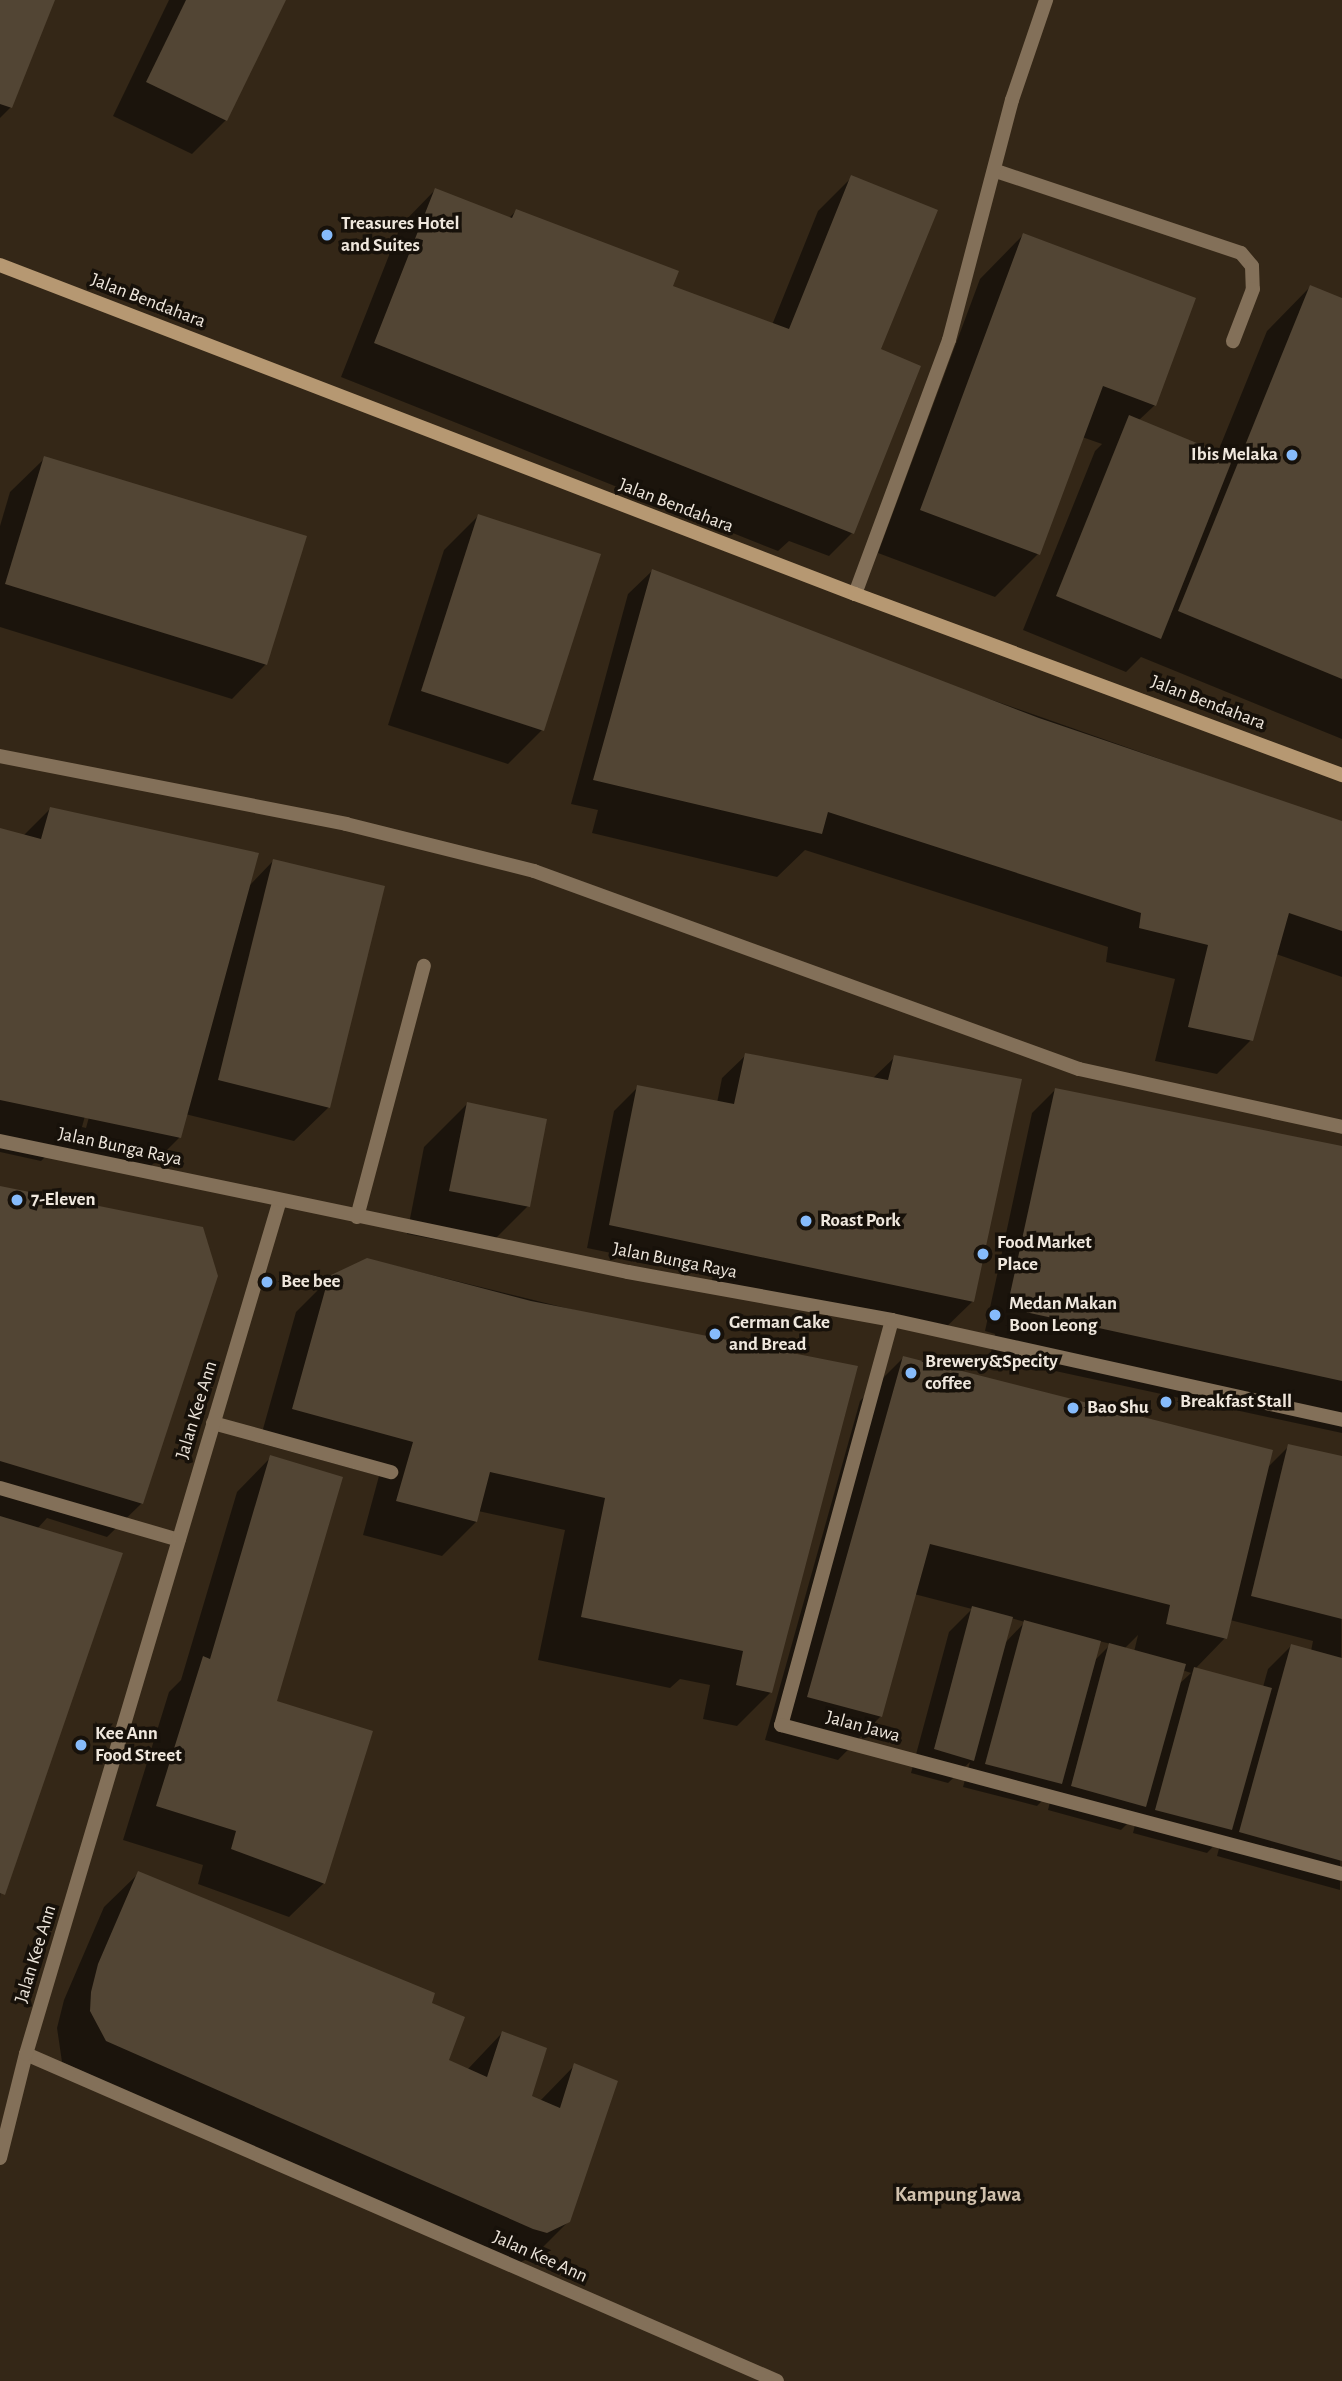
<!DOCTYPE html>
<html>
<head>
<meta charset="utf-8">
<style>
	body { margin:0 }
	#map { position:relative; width:1342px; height:2381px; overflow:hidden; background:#342717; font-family:"Alegreya Sans",sans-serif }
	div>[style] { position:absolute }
	.shadow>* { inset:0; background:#0007 }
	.building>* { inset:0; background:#524534 }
	.service>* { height:14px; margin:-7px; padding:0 7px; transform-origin:7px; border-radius:7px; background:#837059 }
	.minor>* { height:14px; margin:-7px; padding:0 7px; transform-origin:7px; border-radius:7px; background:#837059 }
	.tertiary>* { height:14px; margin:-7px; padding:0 7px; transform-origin:7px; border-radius:7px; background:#837059 }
	.secondary>* { height:14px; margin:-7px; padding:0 7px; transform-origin:7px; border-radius:7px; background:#b69872 }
	.dots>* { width:19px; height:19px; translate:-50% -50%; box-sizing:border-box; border:4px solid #17110a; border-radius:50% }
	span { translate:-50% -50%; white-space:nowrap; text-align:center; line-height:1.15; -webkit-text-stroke:7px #17110a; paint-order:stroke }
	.poi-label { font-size:19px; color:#efe7dd; font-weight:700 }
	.left { translate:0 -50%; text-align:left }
	.right { translate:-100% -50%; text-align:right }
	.street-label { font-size:19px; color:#efe7dd }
	.neighbourhood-label { font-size:21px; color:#d1c1ad; font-weight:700 }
</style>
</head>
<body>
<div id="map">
	<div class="shadow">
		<i style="clip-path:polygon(0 0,53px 0,11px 107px,0 118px)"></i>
		<i style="clip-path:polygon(169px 0,284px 0,226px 120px,192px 154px,113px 116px)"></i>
		<i style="clip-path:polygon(852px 177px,879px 350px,852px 533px,829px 556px,789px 541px,778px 551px,341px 377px,401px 225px,435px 190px,508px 219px,516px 211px,671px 287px,772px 325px,818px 211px)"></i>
		<i style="clip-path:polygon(1023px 235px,1155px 405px,1138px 421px,1217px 454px,1267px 331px,1310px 287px,1342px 300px,1342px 739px,1141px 657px,1126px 672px,1023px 630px,1095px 451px,1102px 444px,1082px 437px,1038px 554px,995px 597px,878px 553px,980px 279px)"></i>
		<i style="clip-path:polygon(45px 458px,266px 664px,232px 699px,0 627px,0 526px,10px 492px)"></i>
		<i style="clip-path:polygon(478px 516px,542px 730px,508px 764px,388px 725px,444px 550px)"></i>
		<i style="clip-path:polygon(652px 571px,870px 657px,1342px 823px,1342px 977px,1276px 954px,1251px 1040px,1217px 1074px,1155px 1061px,1175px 979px,1106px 962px,1108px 947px,805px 850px,777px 877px,592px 833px,598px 810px,571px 804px,628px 594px)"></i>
		<i style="clip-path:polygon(evenodd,50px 809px,248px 887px,273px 861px,329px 1107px,294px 1141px,185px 1114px,179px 1138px,145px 1172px,50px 1152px,41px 1161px,0 1152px,0 830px,23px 836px,50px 809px,154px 863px,158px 864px,86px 1128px,82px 1127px,154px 863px)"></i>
		<i style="clip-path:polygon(746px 1055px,872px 1079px,895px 1057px,973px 1301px,938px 1335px,711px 1287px,713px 1274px,587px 1248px,614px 1111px,638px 1087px,717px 1103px,722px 1078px)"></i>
		<i style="clip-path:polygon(1055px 1090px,1342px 1148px,1342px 1433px,990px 1357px,995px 1334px,985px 1331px,1032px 1113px)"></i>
		<i style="clip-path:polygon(467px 1104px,528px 1206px,485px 1249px,407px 1234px,424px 1147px)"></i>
		<i style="clip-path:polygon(0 1188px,142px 1503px,107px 1537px,47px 1518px,37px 1529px,0 1898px)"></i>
		<i style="clip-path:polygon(367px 1259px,639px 1326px,856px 1367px,771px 1692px,737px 1726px,703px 1719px,710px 1685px,680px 1679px,670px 1688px,538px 1660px,565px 1530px,478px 1511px,476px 1522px,442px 1556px,363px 1535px,379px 1476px,259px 1443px,296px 1312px,330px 1278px)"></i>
		<i style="clip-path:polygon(evenodd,903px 1358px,1267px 1468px,1289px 1446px,1342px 1458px,1340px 1890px,1217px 1856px,1222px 1837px,1207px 1853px,1133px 1833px,1138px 1813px,1121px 1830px,1048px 1810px,1053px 1790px,1037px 1806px,963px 1787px,970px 1762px,948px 1783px,911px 1773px,949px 1632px,972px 1609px,914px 1594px,881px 1716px,838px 1760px,765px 1740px,860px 1401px,903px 1358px,1011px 1618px,1025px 1622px,1004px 1644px,1011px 1618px,903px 1358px,1230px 1620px,1313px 1641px,1311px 1651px,1291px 1646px,1268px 1669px,1263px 1687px,1195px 1669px,1225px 1638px,1230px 1620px,903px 1358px,1138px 1635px,1134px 1652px,1124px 1649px,1138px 1635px,903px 1358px,1099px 1641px,1111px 1644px,1094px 1661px,1099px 1641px,903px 1358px,1182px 1670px,1191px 1673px,1178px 1685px,1182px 1670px)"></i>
		<i style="clip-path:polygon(271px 1457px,275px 1702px,324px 1883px,289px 1917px,198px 1884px,203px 1865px,123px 1840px,169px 1692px,181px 1680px,237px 1492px)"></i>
		<i style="clip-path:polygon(139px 1873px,430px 2004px,447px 2061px,467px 2070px,502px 2033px,530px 2097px,540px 2101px,575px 2065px,616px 2082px,569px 2221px,534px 2256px,512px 2266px,62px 2062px,57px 2028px,64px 2000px,104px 1907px)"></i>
	</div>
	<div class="building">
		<i style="clip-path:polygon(0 0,55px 0,12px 108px,0 104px)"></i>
		<i style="clip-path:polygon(186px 0,286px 0,227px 121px,146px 82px)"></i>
		<i style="clip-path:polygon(851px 175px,938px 210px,881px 349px,921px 366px,854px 534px,374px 343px,435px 188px,512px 218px,516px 209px,679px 271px,673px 286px,789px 329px)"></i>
		<i style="clip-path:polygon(1023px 233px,1196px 298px,1156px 406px,1103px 386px,1040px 555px,920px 510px)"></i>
		<i style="clip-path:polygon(1310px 285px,1342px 298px,1342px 679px,1178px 611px)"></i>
		<i style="clip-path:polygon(1129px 415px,1233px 458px,1161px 639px,1056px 596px)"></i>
		<i style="clip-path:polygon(44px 456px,307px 536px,267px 665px,5px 584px)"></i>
		<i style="clip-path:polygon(478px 514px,601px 554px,544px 731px,421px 691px)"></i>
		<i style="clip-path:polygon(652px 569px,1039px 718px,1342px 821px,1342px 931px,1289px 913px,1253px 1041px,1188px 1027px,1208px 945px,1139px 928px,1141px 913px,828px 812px,822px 834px,593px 780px)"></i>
		<i style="clip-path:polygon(50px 807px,259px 853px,181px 1138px,0 1100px,0 828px,41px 839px)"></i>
		<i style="clip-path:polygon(273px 859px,385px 886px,330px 1108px,218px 1080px)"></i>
		<i style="clip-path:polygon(745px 1053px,888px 1080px,894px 1055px,1022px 1079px,974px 1302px,609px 1225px,637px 1085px,734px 1104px)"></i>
		<i style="clip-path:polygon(1055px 1088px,1342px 1146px,1342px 1381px,1007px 1308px)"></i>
		<i style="clip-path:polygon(467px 1102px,547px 1119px,530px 1207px,449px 1191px)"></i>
		<i style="clip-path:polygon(0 1186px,203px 1227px,218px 1276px,143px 1504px,0 1461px)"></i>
		<i style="clip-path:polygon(367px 1258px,531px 1301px,858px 1366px,772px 1693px,736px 1685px,743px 1651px,581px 1617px,605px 1498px,490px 1472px,477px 1522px,396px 1501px,413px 1442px,292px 1409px,329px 1276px)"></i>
		<i style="clip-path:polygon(903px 1356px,1273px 1450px,1227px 1639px,1166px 1624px,1170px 1605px,930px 1544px,882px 1717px,807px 1697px)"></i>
		<i style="clip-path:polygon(1288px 1444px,1342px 1456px,1342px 1619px,1251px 1596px)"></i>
		<i style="clip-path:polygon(270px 1455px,343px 1477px,277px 1701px,373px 1731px,325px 1884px,231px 1849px,236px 1831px,156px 1806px,203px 1656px,210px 1659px)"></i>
		<i style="clip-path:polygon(0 1516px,123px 1553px,5px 1895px,0 1893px)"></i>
		<i style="clip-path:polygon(972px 1606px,1013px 1617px,974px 1761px,934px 1749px)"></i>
		<i style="clip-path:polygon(1024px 1620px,1101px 1641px,1062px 1784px,985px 1764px)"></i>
		<i style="clip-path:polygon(1109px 1643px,1186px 1664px,1146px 1807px,1071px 1786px)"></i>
		<i style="clip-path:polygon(1291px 1644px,1342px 1658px,1342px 1861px,1239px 1832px)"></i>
		<i style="clip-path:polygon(1194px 1667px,1272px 1688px,1232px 1830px,1155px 1810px)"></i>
		<i style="clip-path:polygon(138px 1871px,435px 1993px,432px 2003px,465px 2017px,449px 2060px,487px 2077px,502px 2031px,547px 2048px,532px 2096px,560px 2108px,574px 2063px,618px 2081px,570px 2222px,547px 2233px,533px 2229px,106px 2041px,90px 2011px,91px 1992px,98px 1964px)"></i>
	</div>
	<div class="service">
		<i style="left:996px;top:171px;width:258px;rotate:18.5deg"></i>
		<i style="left:1241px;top:253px;width:17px;rotate:50deg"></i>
		<i style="left:1252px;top:266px;width:23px;rotate:88deg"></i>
		<i style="left:1253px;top:289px;width:56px;rotate:111deg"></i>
		<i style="left:855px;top:594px;width:271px;rotate:-69.7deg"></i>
		<i style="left:949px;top:340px;width:248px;rotate:-75.3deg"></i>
		<i style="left:1012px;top:100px;width:106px;rotate:-71.2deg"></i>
		<i style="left:0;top:756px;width:353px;rotate:11.1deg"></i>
		<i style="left:346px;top:824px;width:194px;rotate:14deg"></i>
		<i style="left:534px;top:871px;width:580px;rotate:19.97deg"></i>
		<i style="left:1079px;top:1069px;width:269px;rotate:12.4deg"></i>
		<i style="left:357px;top:1217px;width:260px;rotate:-75.1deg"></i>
		<i style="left:213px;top:1423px;width:185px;rotate:15.4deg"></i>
		<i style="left:0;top:1488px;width:186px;rotate:16.2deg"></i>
	</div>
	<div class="minor">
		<i style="left:892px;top:1320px;width:420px;rotate:105.3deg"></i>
		<i style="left:781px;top:1725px;width:580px;rotate:14.87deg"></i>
		<i style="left:26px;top:2054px;width:819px;rotate:23.53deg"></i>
		<i style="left:0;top:2158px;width:107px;rotate:-76deg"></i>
		<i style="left:26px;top:2054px;width:891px;rotate:-73.44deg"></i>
	</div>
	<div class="tertiary">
		<i style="left:0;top:1141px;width:642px;rotate:11.78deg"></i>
		<i style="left:628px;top:1272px;width:268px;rotate:10.3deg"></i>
		<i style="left:892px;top:1320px;width:461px;rotate:12.5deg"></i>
	</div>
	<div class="secondary">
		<i style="left:0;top:265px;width:916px;rotate:21.05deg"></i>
		<i style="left:855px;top:594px;width:520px;rotate:20.39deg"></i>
	</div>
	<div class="dots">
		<i style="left:327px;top:235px;background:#86bbfb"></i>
		<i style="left:1292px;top:455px;background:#86bbfb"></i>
		<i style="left:17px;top:1200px;background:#86bbfb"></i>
		<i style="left:806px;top:1221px;background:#86bbfb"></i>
		<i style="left:983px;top:1254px;background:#86bbfb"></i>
		<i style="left:267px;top:1282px;background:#86bbfb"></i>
		<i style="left:995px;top:1315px;background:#86bbfb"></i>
		<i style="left:715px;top:1334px;background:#86bbfb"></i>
		<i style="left:911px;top:1373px;background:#86bbfb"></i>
		<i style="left:1166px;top:1402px;background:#86bbfb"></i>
		<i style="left:1073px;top:1408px;background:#86bbfb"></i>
		<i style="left:81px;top:1745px;background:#86bbfb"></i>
	</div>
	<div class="poi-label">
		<span class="left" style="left:341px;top:235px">Treasures Hotel<br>and Suites</span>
		<span class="right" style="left:1278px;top:455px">Ibis Melaka</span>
		<span class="left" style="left:31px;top:1200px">7-Eleven</span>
		<span class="left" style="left:820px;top:1221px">Roast Pork</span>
		<span class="left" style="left:997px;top:1254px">Food Market<br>Place</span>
		<span class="left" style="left:281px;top:1282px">Bee bee</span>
		<span class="left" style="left:1009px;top:1315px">Medan Makan<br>Boon Leong</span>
		<span class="left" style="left:729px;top:1334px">German Cake<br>and Bread</span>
		<span class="left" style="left:925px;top:1373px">Brewery&amp;Specity<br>coffee</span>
		<span class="left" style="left:1180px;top:1402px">Breakfast Stall</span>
		<span class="left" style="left:1087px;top:1408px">Bao Shu</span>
		<span class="left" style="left:95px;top:1745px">Kee Ann<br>Food Street</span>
	</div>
	<div class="street-label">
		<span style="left:148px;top:301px;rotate:21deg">Jalan Bendahara</span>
		<span style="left:676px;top:506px;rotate:21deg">Jalan Bendahara</span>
		<span style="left:1208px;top:703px;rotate:21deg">Jalan Bendahara</span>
		<span style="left:120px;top:1147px;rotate:12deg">Jalan Bunga Raya</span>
		<span style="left:675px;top:1261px;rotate:11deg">Jalan Bunga Raya</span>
		<span style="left:197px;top:1410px;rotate:-73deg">Jalan Kee Ann</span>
		<span style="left:863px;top:1727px;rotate:15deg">Jalan Jawa</span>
		<span style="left:36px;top:1954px;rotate:-73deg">Jalan Kee Ann</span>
		<span style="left:540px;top:2257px;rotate:24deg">Jalan Kee Ann</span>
	</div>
	<div class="neighbourhood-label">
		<span style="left:958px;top:2195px">Kampung Jawa</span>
	</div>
</div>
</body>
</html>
